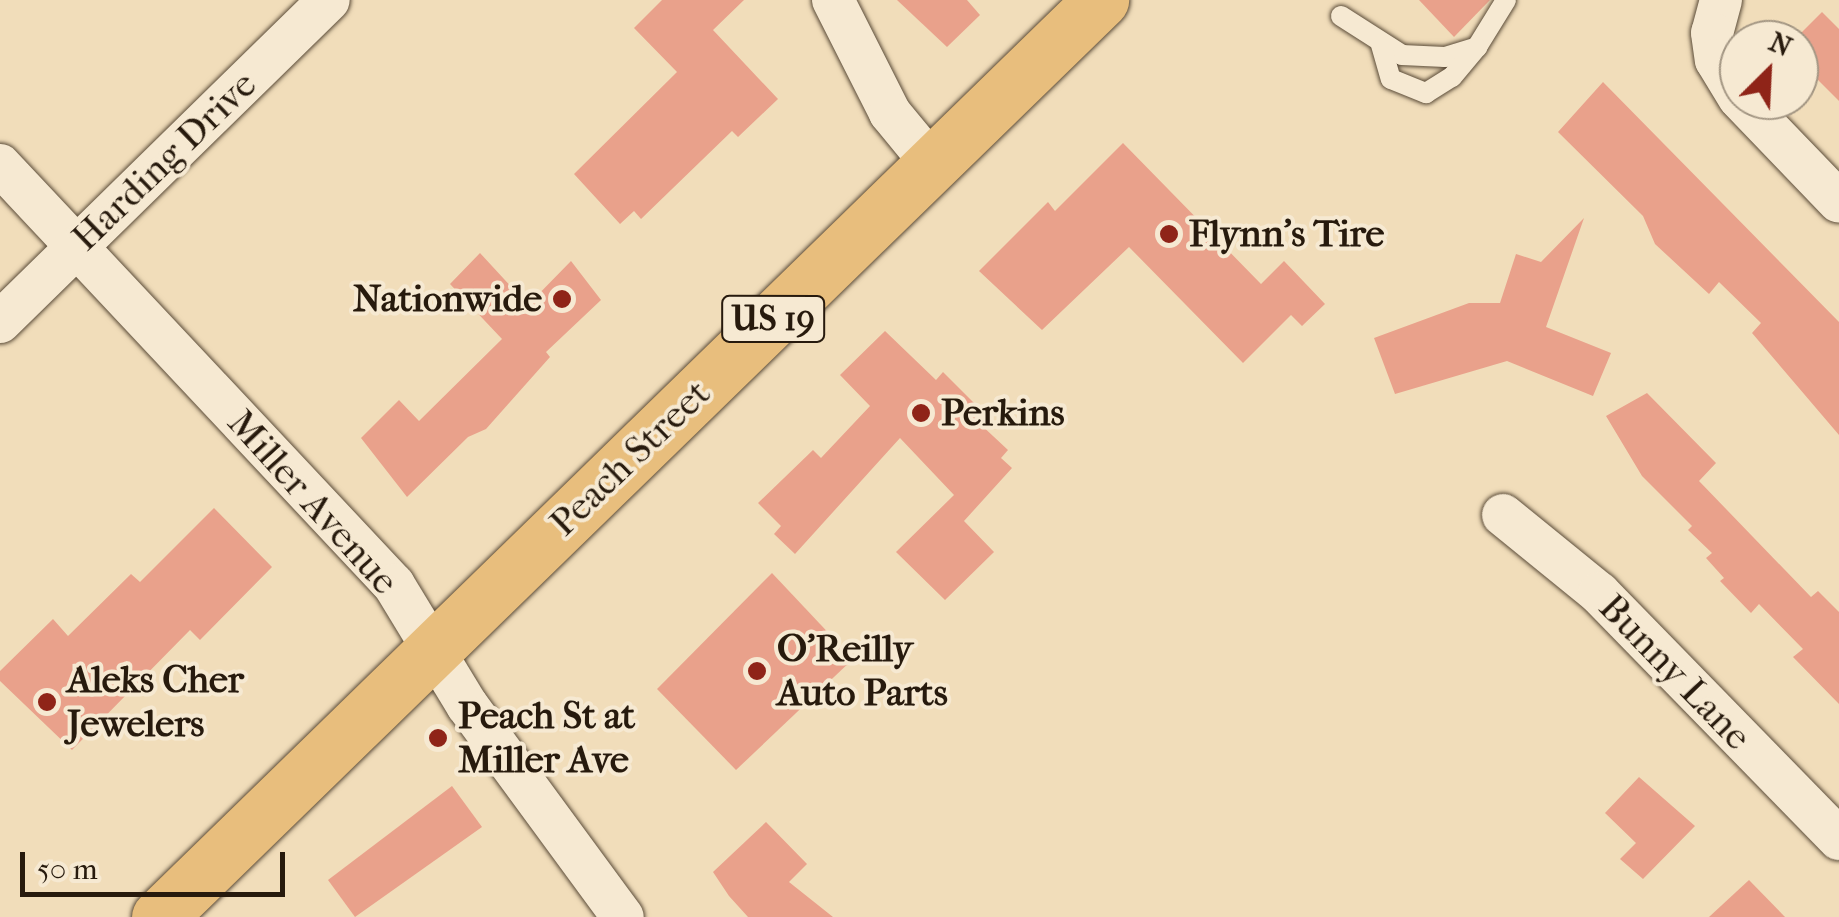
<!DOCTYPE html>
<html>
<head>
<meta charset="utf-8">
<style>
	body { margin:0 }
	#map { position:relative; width:1839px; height:917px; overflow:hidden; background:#f1ddba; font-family:"IM FELL French Canon",serif }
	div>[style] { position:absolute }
	.building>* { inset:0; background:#e9a18b }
	.roads { filter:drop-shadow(0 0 2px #5a4b38) drop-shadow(0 0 2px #5a4b38) }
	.service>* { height:20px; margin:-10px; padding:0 10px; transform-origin:10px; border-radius:10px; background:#f6e9d2 }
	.minor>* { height:42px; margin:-21px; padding:0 21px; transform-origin:21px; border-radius:21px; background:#f6e9d2 }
	.primary>* { height:55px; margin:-27.5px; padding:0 27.5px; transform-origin:27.5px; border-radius:27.5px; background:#e8be7d }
	.dots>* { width:28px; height:28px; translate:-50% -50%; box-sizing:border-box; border:5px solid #f6e9d2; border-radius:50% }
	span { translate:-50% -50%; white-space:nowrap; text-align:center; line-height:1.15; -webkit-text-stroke:8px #f6e9d2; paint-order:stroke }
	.shield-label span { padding:2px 8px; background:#f6e9d2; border:2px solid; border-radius:8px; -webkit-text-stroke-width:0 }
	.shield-label { font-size:35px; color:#271a0d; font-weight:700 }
	.street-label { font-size:38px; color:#271a0d }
	.poi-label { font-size:38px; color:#271a0d; font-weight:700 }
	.left { translate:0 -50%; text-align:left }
	.right { translate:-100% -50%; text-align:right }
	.north { position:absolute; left:1719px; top:20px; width:100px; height:100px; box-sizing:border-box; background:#f6e9d2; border:2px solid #a39683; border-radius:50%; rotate:24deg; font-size:28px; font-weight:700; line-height:40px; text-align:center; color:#271a0d }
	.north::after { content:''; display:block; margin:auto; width:35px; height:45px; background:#8f2418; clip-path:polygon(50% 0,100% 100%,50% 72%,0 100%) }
	.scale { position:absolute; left:20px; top:852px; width:265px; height:45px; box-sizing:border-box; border:5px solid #271a0d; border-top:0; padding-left:12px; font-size:30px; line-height:35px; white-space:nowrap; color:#271a0d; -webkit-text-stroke:8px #f6e9d2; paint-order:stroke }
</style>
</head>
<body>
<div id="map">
	<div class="building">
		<i style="clip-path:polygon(662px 0,744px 0,713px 30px,778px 99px,738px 137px,732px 131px,641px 219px,634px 211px,620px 224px,574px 174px,677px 72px,634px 28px)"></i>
		<i style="clip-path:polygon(897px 0,967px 0,980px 15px,947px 47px)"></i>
		<i style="clip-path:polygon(1419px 0,1490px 0,1454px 37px)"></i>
		<i style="clip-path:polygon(1822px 12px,1839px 29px,1839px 101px,1799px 61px,1799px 35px)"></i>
		<i style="clip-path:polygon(1603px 82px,1839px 322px,1839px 435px,1752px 333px,1761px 323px,1719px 282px,1709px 294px,1655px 244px,1643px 216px,1558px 132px)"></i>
		<i style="clip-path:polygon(1123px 143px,1261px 284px,1284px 261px,1325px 304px,1302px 326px,1291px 315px,1243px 363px,1129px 247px,1042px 330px,979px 271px,1048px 202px,1055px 211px)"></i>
		<i style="clip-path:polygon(1584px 218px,1546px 327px,1611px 353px,1593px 396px,1507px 361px,1395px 394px,1374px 338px,1469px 303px,1500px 303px,1516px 254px,1541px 262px)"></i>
		<i style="clip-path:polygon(480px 253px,528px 305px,571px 261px,601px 300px,546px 352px,550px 357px,486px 429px,468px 437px,407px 497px,361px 438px,399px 400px,419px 421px,502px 339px,450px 284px)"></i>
		<i style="clip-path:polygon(885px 331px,936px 380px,943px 372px,986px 415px,978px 422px,1008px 450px,1001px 458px,1012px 468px,964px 521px,994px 552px,945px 600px,896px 552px,954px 495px,900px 438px,795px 554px,774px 534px,781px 526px,758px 503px,813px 450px,821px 458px,870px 406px,840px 375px)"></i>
		<i style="clip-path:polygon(1647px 393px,1716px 463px,1699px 481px,1811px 597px,1818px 591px,1839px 612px,1839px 704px,1793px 657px,1803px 649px,1759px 604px,1751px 613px,1720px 581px,1724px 578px,1706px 558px,1712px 553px,1688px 530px,1692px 526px,1642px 476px,1606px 416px)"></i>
		<i style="clip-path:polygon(214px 508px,272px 567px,200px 640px,190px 630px,72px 750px,0 681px,0 671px,53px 619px,68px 636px,131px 574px,140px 582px)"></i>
		<i style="clip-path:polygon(772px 573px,853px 659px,736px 770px,657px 689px)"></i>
		<i style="clip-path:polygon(1639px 777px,1695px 826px,1643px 879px,1620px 859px,1636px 843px,1605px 813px)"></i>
		<i style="clip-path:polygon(452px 786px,482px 827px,355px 917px,328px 880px)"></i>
		<i style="clip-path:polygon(766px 822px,807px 864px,789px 882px,833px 917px,748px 917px,729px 896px,713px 872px)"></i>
		<i style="clip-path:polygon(1749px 880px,1785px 917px,1709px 917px)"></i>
	</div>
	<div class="roads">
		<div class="service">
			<i style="left:1341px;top:16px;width:72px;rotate:32.6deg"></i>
			<i style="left:1402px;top:55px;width:43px;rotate:2.7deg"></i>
			<i style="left:1445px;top:57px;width:34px;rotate:-17deg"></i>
			<i style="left:1477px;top:47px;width:55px;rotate:-58.3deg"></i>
			<i style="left:1381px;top:45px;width:35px;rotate:74deg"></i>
			<i style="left:1391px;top:79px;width:38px;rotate:22deg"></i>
			<i style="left:1426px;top:93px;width:31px;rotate:-32deg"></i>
			<i style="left:1452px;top:77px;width:38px;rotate:-50deg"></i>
		</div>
		<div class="minor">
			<i style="left:833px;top:0;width:127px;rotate:63.2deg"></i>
			<i style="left:890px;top:113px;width:66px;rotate:50.5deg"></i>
			<i style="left:1721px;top:0;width:34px;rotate:105deg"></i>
			<i style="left:1712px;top:33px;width:27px;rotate:82deg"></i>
			<i style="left:1716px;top:60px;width:44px;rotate:58.8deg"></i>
			<i style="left:1741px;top:100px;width:141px;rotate:46.1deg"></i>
			<i style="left:0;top:165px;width:576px;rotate:46.83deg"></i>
			<i style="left:394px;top:585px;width:140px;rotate:58.7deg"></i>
			<i style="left:467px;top:705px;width:263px;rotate:53.7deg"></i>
			<i style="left:0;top:322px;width:460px;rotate:-44.4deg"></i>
			<i style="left:1503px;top:515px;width:124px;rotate:39.1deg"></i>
			<i style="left:1599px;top:593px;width:344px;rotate:45.7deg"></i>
		</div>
		<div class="primary">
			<i style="left:159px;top:917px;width:1315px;rotate:-44.23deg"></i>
		</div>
	</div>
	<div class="dots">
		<i style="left:1169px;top:234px;background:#8f2418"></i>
		<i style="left:562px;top:299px;background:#8f2418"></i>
		<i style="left:921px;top:413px;background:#8f2418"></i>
		<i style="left:757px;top:671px;background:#8f2418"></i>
		<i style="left:47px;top:702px;background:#8f2418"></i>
		<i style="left:438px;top:738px;background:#8f2418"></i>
	</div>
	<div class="shield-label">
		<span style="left:773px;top:319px">US 19</span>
	</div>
	<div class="street-label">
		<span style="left:164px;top:161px;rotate:-44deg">Harding Drive</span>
		<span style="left:630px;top:458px;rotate:-44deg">Peach Street</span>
		<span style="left:313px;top:502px;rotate:48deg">Miller Avenue</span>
		<span style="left:1675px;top:672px;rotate:46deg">Bunny Lane</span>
	</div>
	<div class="poi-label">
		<span class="left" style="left:1189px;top:234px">Flynn's Tire</span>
		<span class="right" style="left:542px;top:299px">Nationwide</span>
		<span class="left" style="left:941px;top:413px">Perkins</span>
		<span class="left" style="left:777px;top:671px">O'Reilly<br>Auto Parts</span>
		<span class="left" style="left:67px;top:702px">Aleks Cher<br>Jewelers</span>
		<span class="left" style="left:458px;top:738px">Peach St at<br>Miller Ave</span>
	</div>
	<div class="north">N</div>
	<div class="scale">50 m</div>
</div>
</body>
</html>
